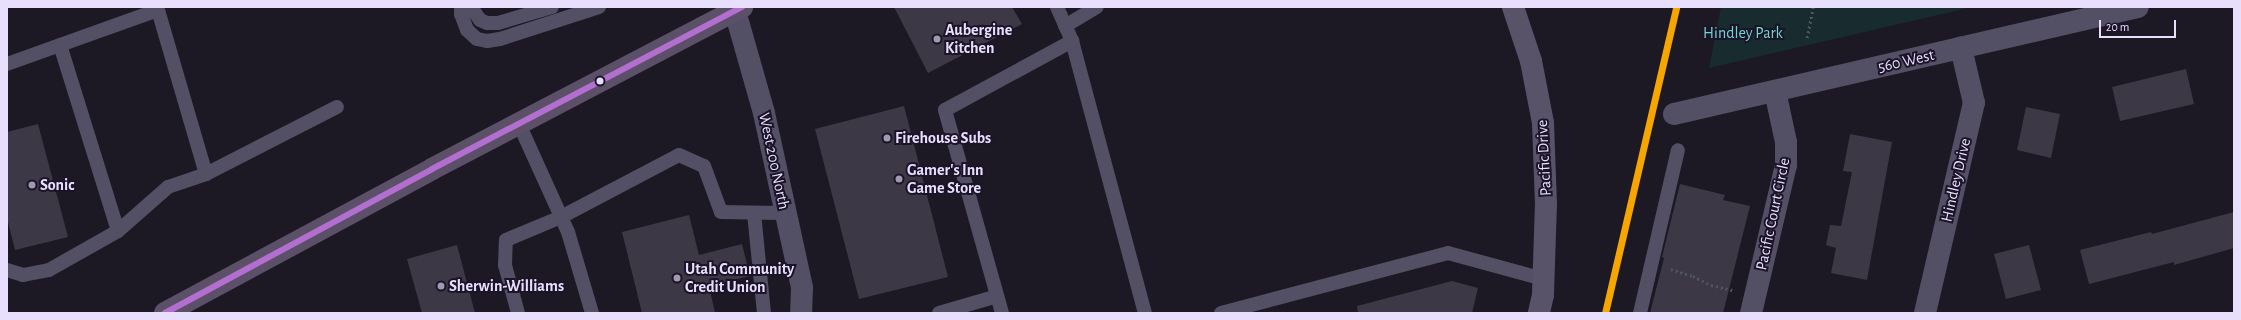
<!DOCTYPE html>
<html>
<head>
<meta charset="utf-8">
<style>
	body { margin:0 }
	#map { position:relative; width:2241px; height:320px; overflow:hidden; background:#1c1924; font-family:"Alegreya Sans",sans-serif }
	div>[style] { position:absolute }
	.green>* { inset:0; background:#182c30 }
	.building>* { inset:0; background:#3c3845 }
	.path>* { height:2.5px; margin-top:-1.25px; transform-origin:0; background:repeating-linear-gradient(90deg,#4f5664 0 2px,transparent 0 5px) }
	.lane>* { height:14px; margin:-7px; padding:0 7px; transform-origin:7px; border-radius:7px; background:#534f64 }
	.street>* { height:22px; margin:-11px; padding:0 11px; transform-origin:11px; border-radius:11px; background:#534f64 }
	.secondary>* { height:22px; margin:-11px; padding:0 11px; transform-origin:11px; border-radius:11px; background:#585369 }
	.primary>* { height:22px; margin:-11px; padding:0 11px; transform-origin:11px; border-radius:11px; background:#5c5068 }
	.bus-1>* { height:6px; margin:-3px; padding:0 3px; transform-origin:3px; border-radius:3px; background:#b36fd0 }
	.rail-1>* { height:7px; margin:-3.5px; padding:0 3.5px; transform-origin:3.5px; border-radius:3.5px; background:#f7a600 }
	.dots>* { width:11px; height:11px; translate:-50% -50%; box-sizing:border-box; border:2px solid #1b1429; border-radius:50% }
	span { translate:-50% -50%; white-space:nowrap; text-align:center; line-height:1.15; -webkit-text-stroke:4px #1b1429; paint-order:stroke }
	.poi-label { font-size:16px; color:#e7dffc; font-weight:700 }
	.left { translate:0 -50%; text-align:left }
	.park-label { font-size:16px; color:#72d5cc }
	.street-label { font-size:16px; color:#e7dffc }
	.frame { position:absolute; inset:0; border:8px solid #e7dffc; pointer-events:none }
	.scale { position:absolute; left:2099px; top:20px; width:77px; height:18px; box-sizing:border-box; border:2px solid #e7dffc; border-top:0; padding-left:5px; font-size:12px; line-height:14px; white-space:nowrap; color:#e7dffc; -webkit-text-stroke:3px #1b1429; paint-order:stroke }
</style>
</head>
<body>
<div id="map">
	<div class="green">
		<i style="clip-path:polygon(1721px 7px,1972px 7px,1709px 68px)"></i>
	</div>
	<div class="building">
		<i style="clip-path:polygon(894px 7px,1012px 7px,1022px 24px,928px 73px)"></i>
		<i style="clip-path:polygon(2186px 69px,2194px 104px,2120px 121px,2112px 87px)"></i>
		<i style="clip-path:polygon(904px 106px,948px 277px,859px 299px,815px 129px)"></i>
		<i style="clip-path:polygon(2026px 107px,2060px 114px,2051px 158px,2017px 150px)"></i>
		<i style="clip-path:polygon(38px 124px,68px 237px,15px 250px,7px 218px,7px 132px)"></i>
		<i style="clip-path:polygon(1850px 134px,1892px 142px,1867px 280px,1831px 273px,1836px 248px,1826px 245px,1830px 225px,1841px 226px,1852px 172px,1843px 171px)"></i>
		<i style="clip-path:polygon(1680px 184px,1725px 195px,1723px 200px,1750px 206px,1723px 313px,1650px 313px,1664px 258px,1662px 257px)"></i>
		<i style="clip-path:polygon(2234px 212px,2234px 248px,2174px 265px,2174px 262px,2089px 284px,2080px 250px,2151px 232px,2152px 234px)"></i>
		<i style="clip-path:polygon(689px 215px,699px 255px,742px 244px,750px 276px,709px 286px,715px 313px,642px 313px,622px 232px)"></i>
		<i style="clip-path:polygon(457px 245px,475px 313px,422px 313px,407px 259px)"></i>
		<i style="clip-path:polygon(2029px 245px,2041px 290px,2006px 299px,1994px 254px)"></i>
		<i style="clip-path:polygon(1452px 281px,1478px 288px,1472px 313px,1358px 313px,1357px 306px)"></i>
	</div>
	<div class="path">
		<i style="left:1807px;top:38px;width:32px;rotate:-79deg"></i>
		<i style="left:1671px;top:269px;width:23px;rotate:18deg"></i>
		<i style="left:1693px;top:276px;width:20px;rotate:27deg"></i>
		<i style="left:1711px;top:285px;width:22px;rotate:13deg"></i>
	</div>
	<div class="lane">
		<i style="left:461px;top:7px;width:7px;rotate:90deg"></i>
		<i style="left:461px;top:14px;width:17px;rotate:69deg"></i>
		<i style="left:467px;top:30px;width:13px;rotate:42deg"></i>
		<i style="left:477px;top:39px;width:10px;rotate:11deg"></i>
		<i style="left:487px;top:41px;width:13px;rotate:-9deg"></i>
		<i style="left:500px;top:39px;width:104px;rotate:-17.9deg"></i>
		<i style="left:471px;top:7px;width:16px;rotate:55deg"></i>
		<i style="left:480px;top:20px;width:8px;rotate:23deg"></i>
		<i style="left:487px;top:23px;width:11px"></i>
		<i style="left:498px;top:23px;width:56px;rotate:-16.5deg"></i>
		<i style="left:1057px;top:7px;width:37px;rotate:66deg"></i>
		<i style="left:1072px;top:41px;width:282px;rotate:75deg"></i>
		<i style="left:1065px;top:26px;width:37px;rotate:-31deg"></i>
		<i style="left:7px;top:64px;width:160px;rotate:-19.7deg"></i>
		<i style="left:158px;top:10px;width:171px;rotate:73.7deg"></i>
		<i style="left:206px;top:174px;width:147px;rotate:-27.1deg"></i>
		<i style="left:519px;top:124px;width:119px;rotate:65.6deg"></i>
		<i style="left:568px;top:232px;width:84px;rotate:73.5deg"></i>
		<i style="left:754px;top:213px;width:100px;rotate:84.3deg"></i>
		<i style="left:118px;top:231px;width:67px;rotate:-41.3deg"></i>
		<i style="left:168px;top:187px;width:40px;rotate:-18.9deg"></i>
		<i style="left:7px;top:270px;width:17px;rotate:17deg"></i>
		<i style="left:23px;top:275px;width:26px;rotate:-11deg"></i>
		<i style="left:49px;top:270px;width:79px;rotate:-29.5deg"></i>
		<i style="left:118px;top:231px;width:195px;rotate:-107.3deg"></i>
		<i style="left:518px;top:313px;width:50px;rotate:-105.2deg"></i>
		<i style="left:505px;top:265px;width:25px;rotate:-88deg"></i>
		<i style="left:506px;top:240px;width:60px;rotate:-22.7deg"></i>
		<i style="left:561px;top:217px;width:133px;rotate:-27.7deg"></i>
		<i style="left:679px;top:155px;width:27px;rotate:24deg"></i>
		<i style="left:704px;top:166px;width:49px;rotate:69.7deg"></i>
		<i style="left:721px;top:212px;width:65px;rotate:0.9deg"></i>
		<i style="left:939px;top:313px;width:60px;rotate:-16.3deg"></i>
		<i style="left:1002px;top:313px;width:211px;rotate:-105.7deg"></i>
		<i style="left:945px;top:110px;width:145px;rotate:-28.5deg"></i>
		<i style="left:1221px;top:313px;width:235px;rotate:-14.8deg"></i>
		<i style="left:1448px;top:253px;width:99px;rotate:15.2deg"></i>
		<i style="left:1640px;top:313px;width:167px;rotate:-76.9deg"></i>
	</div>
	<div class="street">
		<i style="left:735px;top:11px;width:106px;rotate:74.1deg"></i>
		<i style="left:764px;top:113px;width:179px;rotate:77.7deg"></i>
		<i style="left:802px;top:288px;width:25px;rotate:92deg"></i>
		<i style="left:1674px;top:114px;width:476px;rotate:-13deg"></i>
		<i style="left:1751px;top:313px;width:152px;rotate:-76.7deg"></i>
		<i style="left:1786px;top:165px;width:23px;rotate:-90deg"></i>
		<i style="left:1786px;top:142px;width:52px;rotate:-102.2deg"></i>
		<i style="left:1925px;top:313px;width:216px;rotate:-76.9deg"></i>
		<i style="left:1974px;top:103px;width:57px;rotate:-103.3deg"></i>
	</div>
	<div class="secondary">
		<i style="left:1513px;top:7px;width:57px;rotate:71.6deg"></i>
		<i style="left:1531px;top:61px;width:63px;rotate:79deg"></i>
		<i style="left:1543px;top:123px;width:80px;rotate:87.9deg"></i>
		<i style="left:1546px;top:203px;width:92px;rotate:91.9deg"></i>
		<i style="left:1543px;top:295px;width:18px;rotate:103deg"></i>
	</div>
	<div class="primary">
		<i style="left:165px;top:313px;width:303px;rotate:-28.3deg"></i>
		<i style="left:432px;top:169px;width:350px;rotate:-27.6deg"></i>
	</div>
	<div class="bus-1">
		<i style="left:165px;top:313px;width:303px;rotate:-28.3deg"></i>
		<i style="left:432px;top:169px;width:350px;rotate:-27.6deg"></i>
	</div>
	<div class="rail-1">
		<i style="left:1605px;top:313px;width:314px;rotate:-76.9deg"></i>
	</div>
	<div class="dots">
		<i style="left:937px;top:39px;background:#a09ab0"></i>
		<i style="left:600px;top:81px;background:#e7dffc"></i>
		<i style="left:887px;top:138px;background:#a09ab0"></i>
		<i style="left:899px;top:179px;background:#a09ab0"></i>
		<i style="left:32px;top:185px;background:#a09ab0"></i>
		<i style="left:677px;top:278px;background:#a09ab0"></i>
		<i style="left:441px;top:286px;background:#a09ab0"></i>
	</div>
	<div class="poi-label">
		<span class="left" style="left:945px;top:39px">Aubergine<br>Kitchen</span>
		<span class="left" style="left:895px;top:138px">Firehouse Subs</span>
		<span class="left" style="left:907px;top:179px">Gamer's Inn<br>Game Store</span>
		<span class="left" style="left:40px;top:185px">Sonic</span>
		<span class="left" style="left:685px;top:278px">Utah Community<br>Credit Union</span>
		<span class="left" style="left:449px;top:286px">Sherwin-Williams</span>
	</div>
	<div class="park-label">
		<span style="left:1743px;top:33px">Hindley Park</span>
	</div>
	<div class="street-label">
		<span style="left:1906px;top:61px;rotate:-13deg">560 West</span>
		<span style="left:1544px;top:158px;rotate:-93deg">Pacific Drive</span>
		<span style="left:774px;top:161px;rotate:78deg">West 200 North</span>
		<span style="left:1956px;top:180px;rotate:-77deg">Hindley Drive</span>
		<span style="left:1773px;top:214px;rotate:-78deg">Pacific Court Circle</span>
	</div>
	<div class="frame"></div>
	<div class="scale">20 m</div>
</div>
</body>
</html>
